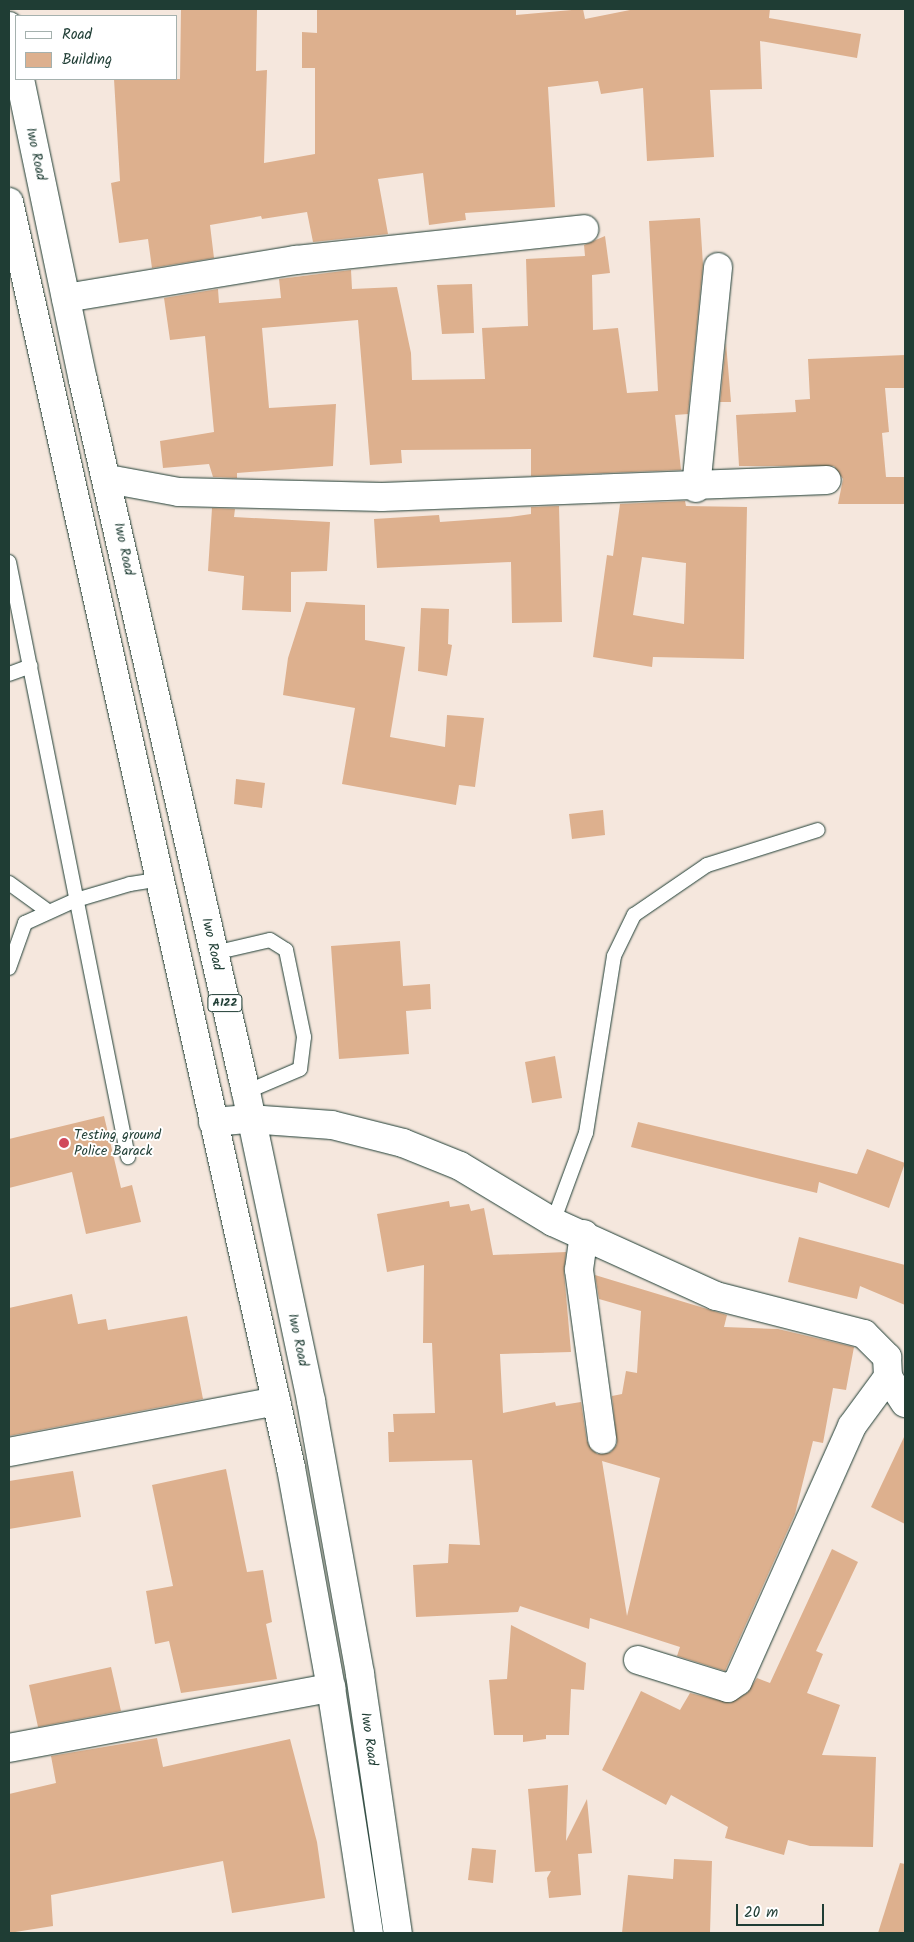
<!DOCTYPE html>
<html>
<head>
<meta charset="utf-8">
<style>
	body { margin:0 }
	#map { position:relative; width:914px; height:1942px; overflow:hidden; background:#f5e7dd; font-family:Kalam,sans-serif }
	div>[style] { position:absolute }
	.building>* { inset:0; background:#ddb08e }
	.roads { filter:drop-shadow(0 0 1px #1f3d34) drop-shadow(0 0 1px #1f3d34) }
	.lane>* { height:14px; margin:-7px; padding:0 7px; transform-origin:7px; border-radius:7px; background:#fff }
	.street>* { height:28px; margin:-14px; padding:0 14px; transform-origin:14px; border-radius:14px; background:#fff }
	.highway>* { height:28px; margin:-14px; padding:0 14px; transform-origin:14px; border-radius:14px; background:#fff }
	.dots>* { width:14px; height:14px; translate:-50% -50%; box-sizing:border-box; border:2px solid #fff; border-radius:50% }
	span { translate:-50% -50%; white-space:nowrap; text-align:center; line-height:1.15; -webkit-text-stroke:4px #fff; paint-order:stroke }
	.shield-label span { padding:1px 4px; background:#fff; border:1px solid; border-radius:4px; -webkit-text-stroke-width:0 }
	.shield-label { font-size:12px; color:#1f3d34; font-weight:700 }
	.street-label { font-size:14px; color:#1f3d34 }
	.poi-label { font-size:14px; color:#1f3d34 }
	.left { translate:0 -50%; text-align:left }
	.frame { position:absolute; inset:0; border:10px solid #1f3d34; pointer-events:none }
	.legend { position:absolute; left:15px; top:15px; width:162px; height:65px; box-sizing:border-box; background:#fff; border:1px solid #a5b1ae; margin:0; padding:6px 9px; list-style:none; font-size:15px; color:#1f3d34 }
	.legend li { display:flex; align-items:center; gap:10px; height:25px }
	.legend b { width:25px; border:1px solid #a5b1ae }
	.scale { position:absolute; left:736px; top:1904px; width:88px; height:22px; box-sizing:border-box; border:2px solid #1f3d34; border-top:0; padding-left:6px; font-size:15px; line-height:18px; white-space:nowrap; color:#1f3d34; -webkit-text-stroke:4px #fff; paint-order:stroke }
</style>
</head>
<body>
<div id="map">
	<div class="building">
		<i style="clip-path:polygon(181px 9px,257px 9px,256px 71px,267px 70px,264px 163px,315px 154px,315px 68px,302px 68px,302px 32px,317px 33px,317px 9px,516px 9px,516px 15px,583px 9px,585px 19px,635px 9px,770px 9px,769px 18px,861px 34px,857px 58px,760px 41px,762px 89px,710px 90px,714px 157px,647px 161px,643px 88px,601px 94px,598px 81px,548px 87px,555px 207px,465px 213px,466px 220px,429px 225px,423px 173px,378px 179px,388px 234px,313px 242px,307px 212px,262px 219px,261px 216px,210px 225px,214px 258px,152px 268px,148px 239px,119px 243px,111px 183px,120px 181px,114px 79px,180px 79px)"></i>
		<i style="clip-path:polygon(700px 218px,703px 265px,688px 414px,675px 415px,681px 470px,531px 476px,531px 449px,401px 450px,402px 463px,370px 465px,358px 320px,262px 328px,269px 408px,336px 404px,333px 466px,237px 473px,237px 478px,213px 477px,209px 464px,163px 468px,160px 441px,214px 432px,205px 336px,170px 340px,164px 298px,218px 289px,219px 303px,281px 298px,279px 279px,351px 270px,352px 289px,397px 287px,411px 353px,412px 380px,485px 379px,482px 328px,528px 326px,526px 259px,585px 256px,584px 245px,605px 236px,610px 273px,592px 275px,593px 330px,618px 328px,627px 393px,658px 391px,649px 221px)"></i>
		<i style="clip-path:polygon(472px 284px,474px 333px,442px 334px,437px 285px)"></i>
		<i style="clip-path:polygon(726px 343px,731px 402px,720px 402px)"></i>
		<i style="clip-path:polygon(905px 355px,905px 388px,885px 388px,889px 432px,882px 433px,886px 477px,905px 477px,905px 504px,838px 504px,843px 479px,834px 466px,739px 466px,736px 415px,796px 412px,795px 400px,810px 399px,808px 359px)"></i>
		<i style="clip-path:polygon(evenodd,685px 501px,686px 506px,747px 507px,744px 659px,653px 657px,652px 667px,593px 657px,607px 555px,613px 556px,620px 504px,685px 501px,642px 557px,686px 563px,684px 624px,633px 615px,642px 557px)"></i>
		<i style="clip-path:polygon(559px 506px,562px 622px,512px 623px,511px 562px,377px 568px,374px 519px,439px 515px,440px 522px,510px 517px,531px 514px,531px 507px)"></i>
		<i style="clip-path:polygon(212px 508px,235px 509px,234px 517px,330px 522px,327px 571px,291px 572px,291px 612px,242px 610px,244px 576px,208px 571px)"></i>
		<i style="clip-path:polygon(306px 602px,365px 605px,365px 640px,405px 647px,390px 737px,445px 747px,447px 715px,484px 718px,475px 787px,459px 785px,456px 805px,342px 784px,355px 708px,283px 695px,288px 658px)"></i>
		<i style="clip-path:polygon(421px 608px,449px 609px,448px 644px,452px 645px,447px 676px,418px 671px)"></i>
		<i style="clip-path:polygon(236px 779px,265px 783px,262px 808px,234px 804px)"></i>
		<i style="clip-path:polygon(603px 810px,605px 835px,572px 839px,569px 814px)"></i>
		<i style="clip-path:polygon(400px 941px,403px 986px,430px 984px,431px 1009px,406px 1011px,409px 1054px,339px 1059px,331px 946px)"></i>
		<i style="clip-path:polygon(555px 1056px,562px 1098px,532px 1103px,525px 1062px)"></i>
		<i style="clip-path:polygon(104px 1116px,121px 1188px,132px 1185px,141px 1222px,86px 1234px,72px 1172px,9px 1188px,9px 1139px)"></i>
		<i style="clip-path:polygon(638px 1122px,857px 1174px,867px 1149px,905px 1163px,889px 1208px,819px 1182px,817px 1193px,631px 1147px)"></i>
		<i style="clip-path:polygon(evenodd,449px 1201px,450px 1207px,469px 1204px,471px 1211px,484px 1208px,493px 1255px,566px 1252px,564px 1272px,571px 1352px,500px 1354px,503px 1413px,555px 1402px,556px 1406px,581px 1402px,587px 1441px,597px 1454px,611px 1452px,617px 1444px,612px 1396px,622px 1394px,626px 1371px,637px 1373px,641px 1311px,599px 1299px,595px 1275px,727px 1315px,724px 1327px,778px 1329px,854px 1347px,846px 1390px,833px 1388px,823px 1443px,813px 1441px,795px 1514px,725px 1671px,677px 1656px,680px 1647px,590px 1618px,589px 1629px,520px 1606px,518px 1612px,416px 1617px,413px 1565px,448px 1563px,449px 1544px,480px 1545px,472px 1460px,389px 1462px,388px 1432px,394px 1432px,393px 1414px,435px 1413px,432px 1343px,423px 1343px,424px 1265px,387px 1272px,377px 1214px,449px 1201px,602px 1461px,660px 1478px,627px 1616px,602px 1461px)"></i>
		<i style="clip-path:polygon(799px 1237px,905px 1265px,905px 1305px,860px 1286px,857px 1299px,788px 1282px)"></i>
		<i style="clip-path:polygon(72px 1294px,78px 1324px,106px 1319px,108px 1330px,187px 1316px,203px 1399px,9px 1436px,9px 1308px)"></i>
		<i style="clip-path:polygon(905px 1435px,905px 1524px,871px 1507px)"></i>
		<i style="clip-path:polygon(226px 1469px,247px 1572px,263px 1570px,272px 1622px,266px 1624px,277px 1679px,181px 1693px,169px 1641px,155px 1644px,146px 1591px,173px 1586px,152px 1485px)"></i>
		<i style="clip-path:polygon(73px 1471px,81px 1517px,9px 1529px,9px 1481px)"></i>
		<i style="clip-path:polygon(832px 1549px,858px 1562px,816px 1651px,823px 1654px,807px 1693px,840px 1705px,822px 1755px,876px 1757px,873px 1847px,810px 1846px,788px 1840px,784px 1855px,725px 1838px,728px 1827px,671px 1795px,666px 1805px,602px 1770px,641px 1691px,680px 1710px,690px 1693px,730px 1703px,747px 1693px,757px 1678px,770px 1683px)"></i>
		<i style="clip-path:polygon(511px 1625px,586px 1663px,584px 1690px,571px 1689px,569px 1735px,546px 1735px,546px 1739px,523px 1742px,523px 1735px,494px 1735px,489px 1680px,507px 1679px)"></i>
		<i style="clip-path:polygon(111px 1667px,121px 1711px,38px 1727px,29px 1685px)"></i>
		<i style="clip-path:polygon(157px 1738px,163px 1767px,290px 1739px,317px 1842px,325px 1898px,232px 1913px,223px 1861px,51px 1895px,53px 1926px,9px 1933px,9px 1794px,56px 1783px,51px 1756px)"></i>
		<i style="clip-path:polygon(568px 1785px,566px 1841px,587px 1799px,592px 1853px,578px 1854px,581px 1895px,549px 1898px,547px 1878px,551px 1871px,535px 1872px,528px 1789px)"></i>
		<i style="clip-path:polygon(472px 1848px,496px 1850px,493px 1883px,468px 1880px)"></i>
		<i style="clip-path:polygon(674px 1859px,712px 1861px,710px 1933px,622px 1933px,628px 1875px,673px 1879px)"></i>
		<i style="clip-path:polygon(900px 1863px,905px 1864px,905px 1933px,878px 1933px)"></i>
	</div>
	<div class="roads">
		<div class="lane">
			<i style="left:9px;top:562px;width:607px;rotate:78.69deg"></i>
			<i style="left:9px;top:674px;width:23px;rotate:-20deg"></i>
			<i style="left:9px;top:883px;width:49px;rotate:35.9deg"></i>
			<i style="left:214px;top:953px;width:57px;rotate:-13.1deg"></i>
			<i style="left:270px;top:940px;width:19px;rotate:32deg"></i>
			<i style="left:286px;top:950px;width:89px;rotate:78.3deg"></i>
			<i style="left:304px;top:1037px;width:32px;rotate:97deg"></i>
			<i style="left:300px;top:1069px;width:59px;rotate:156.9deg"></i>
			<i style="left:9px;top:968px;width:48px;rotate:-70.4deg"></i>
			<i style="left:25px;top:923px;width:56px;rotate:-24.3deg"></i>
			<i style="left:76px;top:900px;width:56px;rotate:-16.5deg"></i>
			<i style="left:130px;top:884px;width:32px;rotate:-9deg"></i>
			<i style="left:553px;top:1222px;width:95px;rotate:-69.7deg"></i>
			<i style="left:586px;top:1133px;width:179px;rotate:-81deg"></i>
			<i style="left:614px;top:956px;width:46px;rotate:-64deg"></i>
			<i style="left:634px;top:915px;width:88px;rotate:-34.4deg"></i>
			<i style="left:707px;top:865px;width:116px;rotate:-17.5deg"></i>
		</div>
		<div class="street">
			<i style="left:66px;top:298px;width:233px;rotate:-9.4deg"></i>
			<i style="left:296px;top:260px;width:290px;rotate:-6.1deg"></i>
			<i style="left:108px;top:479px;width:72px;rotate:10.4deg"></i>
			<i style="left:179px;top:492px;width:203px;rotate:1.4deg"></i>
			<i style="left:382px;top:497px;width:445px;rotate:-2.2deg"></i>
			<i style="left:696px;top:488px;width:222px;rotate:-84.3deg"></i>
			<i style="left:213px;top:1122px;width:36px;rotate:-5deg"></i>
			<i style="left:249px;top:1119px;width:83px;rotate:4.1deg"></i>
			<i style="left:332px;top:1125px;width:73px;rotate:14.2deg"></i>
			<i style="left:403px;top:1143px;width:61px;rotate:22deg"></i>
			<i style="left:460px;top:1166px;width:109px;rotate:31.1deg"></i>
			<i style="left:553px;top:1222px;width:179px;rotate:24.4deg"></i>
			<i style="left:716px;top:1296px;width:153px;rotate:14.4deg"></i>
			<i style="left:864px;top:1334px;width:33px;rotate:45deg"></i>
			<i style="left:887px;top:1357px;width:20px;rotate:87deg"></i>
			<i style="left:888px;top:1377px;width:31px;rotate:57deg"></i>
			<i style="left:584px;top:1234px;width:36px;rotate:98deg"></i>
			<i style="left:579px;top:1270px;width:171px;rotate:82.2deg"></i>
			<i style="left:9px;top:1452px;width:272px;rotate:-10.8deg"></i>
			<i style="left:638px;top:1660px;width:94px;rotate:17.3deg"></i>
			<i style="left:728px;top:1688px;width:12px;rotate:-35deg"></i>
			<i style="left:738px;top:1681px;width:279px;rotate:-65.9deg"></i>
			<i style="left:852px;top:1426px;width:61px;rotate:-53.7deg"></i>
			<i style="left:9px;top:1748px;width:328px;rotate:-10.6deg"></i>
		</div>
		<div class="highway">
			<i style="left:9px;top:26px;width:37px;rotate:79deg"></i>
			<i style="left:20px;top:79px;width:308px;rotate:78.2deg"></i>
			<i style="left:83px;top:380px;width:730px;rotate:77.11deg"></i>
			<i style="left:246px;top:1092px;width:316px;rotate:78.1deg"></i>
			<i style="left:311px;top:1401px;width:277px;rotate:79.8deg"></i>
			<i style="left:360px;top:1674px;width:262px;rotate:81.7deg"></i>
			<i style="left:9px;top:202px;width:1297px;rotate:77.44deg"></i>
			<i style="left:291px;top:1468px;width:224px;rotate:79.7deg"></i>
			<i style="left:331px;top:1688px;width:248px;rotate:81.2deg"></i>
		</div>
	</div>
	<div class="dots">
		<i style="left:64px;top:1143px;background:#d1495b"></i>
	</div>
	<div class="shield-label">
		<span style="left:225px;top:1003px">A122</span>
	</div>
	<div class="street-label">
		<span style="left:36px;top:154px;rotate:78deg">Iwo Road</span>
		<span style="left:124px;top:549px;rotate:78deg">Iwo Road</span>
		<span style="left:212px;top:944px;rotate:77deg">Iwo Road</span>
		<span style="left:298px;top:1340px;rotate:78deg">Iwo Road</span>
		<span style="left:369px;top:1739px;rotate:82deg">Iwo Road</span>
	</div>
	<div class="poi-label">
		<span class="left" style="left:74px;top:1143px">Testing ground<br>Police Barack</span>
	</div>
	<div class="frame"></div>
	<ul class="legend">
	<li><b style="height:6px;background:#fff"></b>Road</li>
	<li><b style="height:14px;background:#ddb08e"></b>Building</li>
	</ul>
	<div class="scale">20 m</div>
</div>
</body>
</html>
